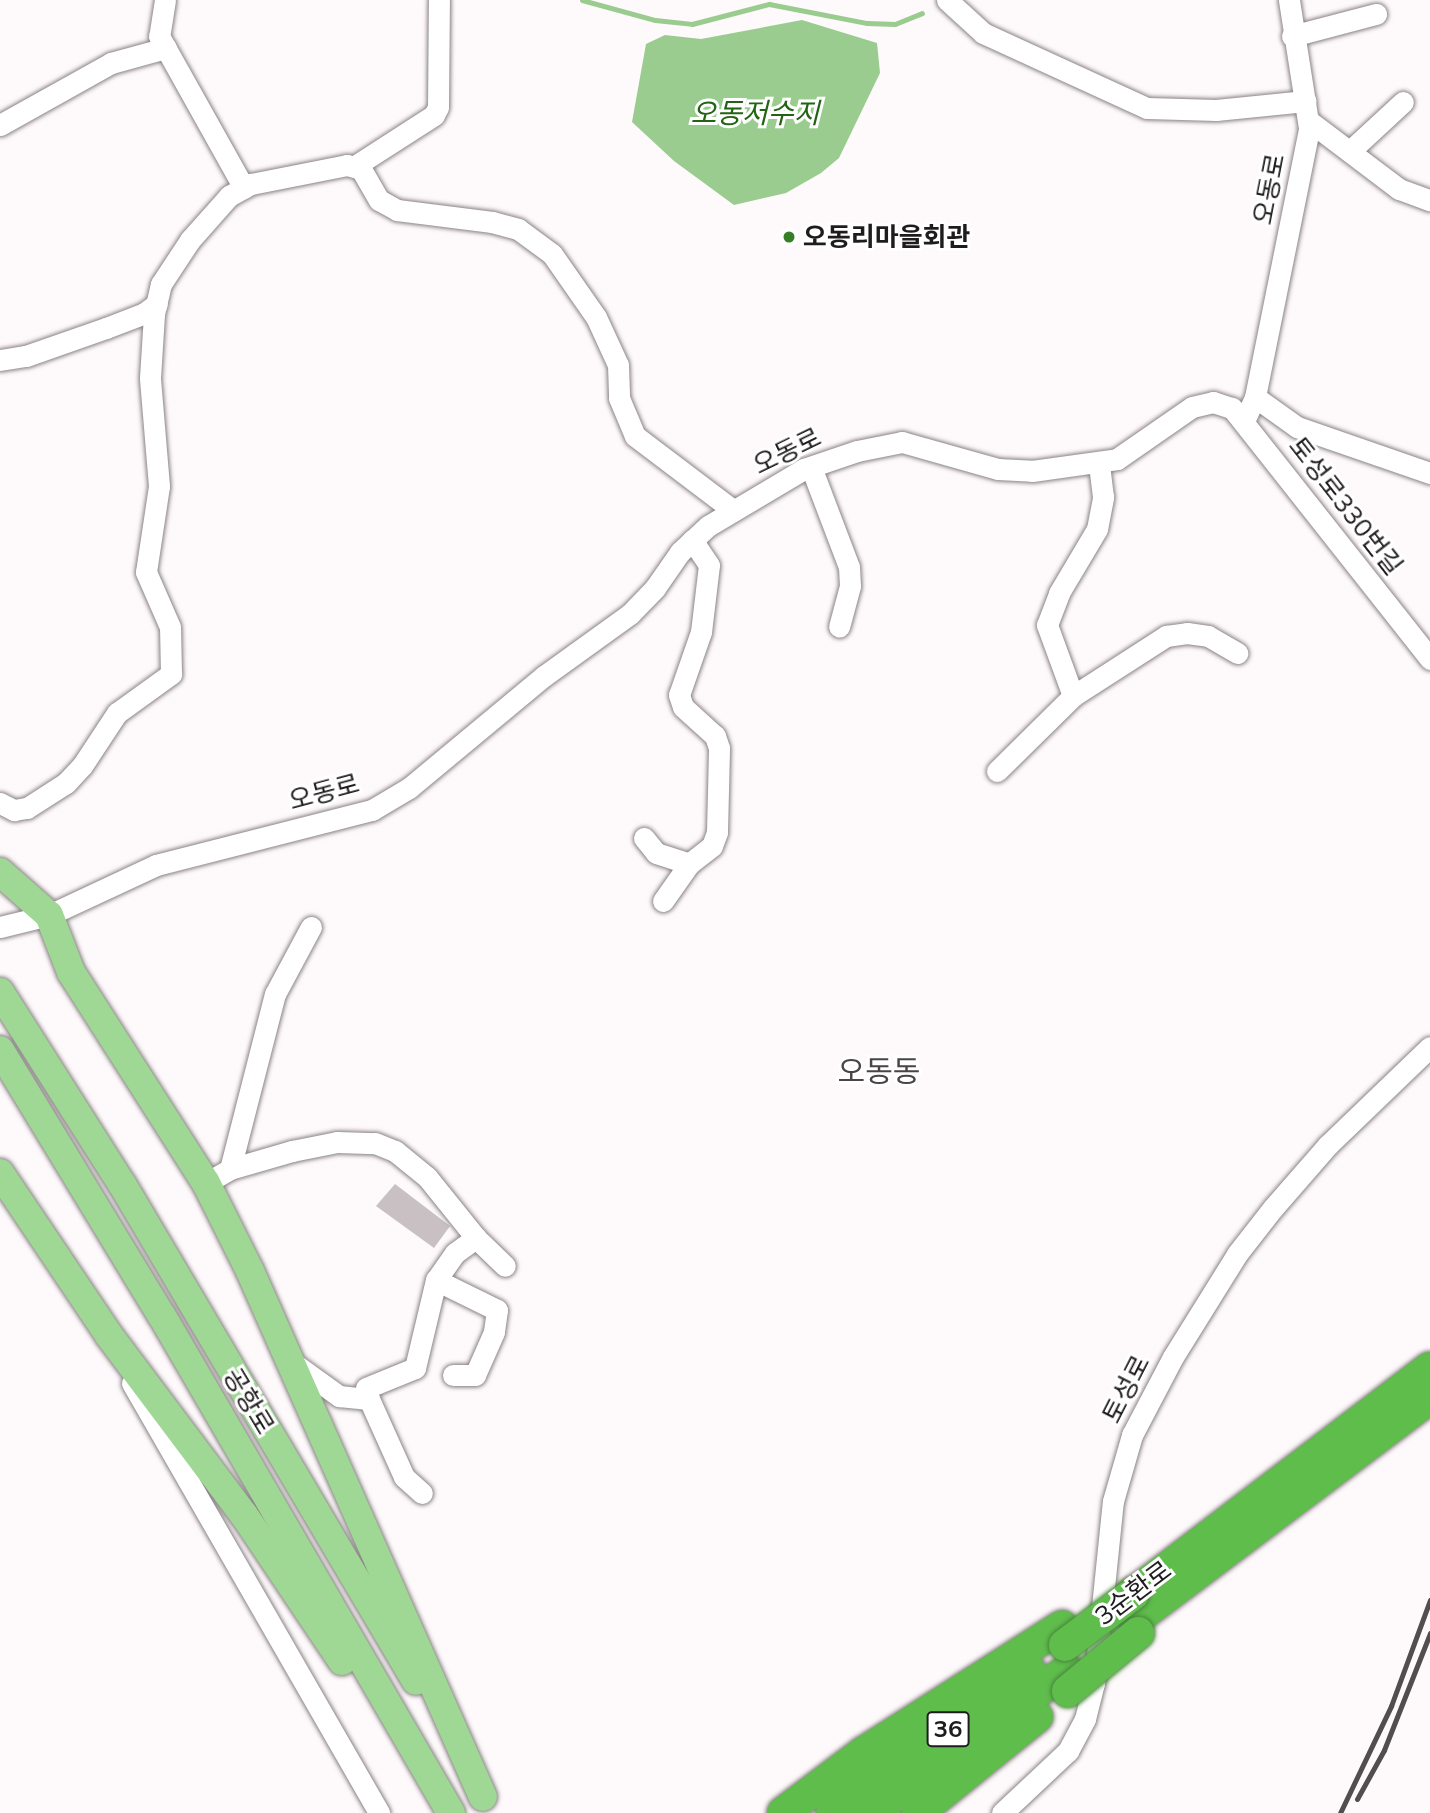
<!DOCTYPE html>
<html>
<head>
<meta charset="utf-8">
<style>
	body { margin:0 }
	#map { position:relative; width:1430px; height:1813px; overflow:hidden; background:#fef9fb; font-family:Mulish,"Noto Sans KR",sans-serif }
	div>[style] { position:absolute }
	.water>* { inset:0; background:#9acc8f }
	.stream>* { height:5px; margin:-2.5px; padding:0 2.5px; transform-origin:2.5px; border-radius:2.5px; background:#9acc8f }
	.building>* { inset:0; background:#c8c0c2 }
	.roads { filter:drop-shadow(0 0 2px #8a8385) drop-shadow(0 0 2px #8a8385) }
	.minor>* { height:21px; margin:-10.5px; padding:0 10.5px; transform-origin:10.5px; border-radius:10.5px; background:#fff }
	.major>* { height:28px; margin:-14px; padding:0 14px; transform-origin:14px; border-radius:14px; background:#9fd794 }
	.highway>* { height:32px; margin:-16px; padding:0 16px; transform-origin:16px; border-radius:16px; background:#5fbd4c }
	.rail>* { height:5px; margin:-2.5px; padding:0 2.5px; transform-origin:2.5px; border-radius:2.5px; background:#524e50 }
	.bridges { filter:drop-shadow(0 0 2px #49853c) drop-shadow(0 0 2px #49853c) }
	.highway-bridge>* { height:32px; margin:-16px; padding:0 16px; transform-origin:16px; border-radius:16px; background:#5fbd4c }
	.dots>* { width:19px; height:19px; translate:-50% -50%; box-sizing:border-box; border:4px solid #fff; border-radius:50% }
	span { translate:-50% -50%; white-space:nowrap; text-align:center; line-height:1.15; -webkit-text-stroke:6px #fff; paint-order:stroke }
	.shield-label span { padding:2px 5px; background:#fff; border:2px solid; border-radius:5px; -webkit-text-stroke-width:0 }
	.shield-label { font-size:24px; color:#1f1c1d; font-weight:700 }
	.street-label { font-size:26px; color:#1f1c1d }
	.poi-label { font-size:26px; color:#1f1c1d; font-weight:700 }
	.left { translate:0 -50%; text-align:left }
	.water-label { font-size:28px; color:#236413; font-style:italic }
	.quarter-label { font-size:30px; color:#4a4446 }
</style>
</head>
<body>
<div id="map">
	<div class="water">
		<i style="clip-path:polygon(802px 20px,877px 43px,880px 73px,839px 158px,821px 173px,786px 193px,734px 205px,674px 161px,632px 122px,646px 44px,665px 35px,701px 39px)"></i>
	</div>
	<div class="stream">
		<i style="left:582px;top:0;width:76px;rotate:15.3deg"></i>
		<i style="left:655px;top:20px;width:37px;rotate:6deg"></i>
		<i style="left:692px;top:24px;width:80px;rotate:-14.6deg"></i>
		<i style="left:769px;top:4px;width:100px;rotate:11deg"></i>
		<i style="left:867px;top:23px;width:28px;rotate:2deg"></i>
		<i style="left:895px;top:24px;width:29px;rotate:-22deg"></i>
	</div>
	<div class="building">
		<i style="clip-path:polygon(395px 1184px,450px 1226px,434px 1248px,376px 1206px)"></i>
	</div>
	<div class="roads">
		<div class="minor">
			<i style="left:165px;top:0;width:36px;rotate:99deg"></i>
			<i style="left:159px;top:36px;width:174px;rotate:60.8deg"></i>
			<i style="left:947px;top:0;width:49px;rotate:42.5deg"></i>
			<i style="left:983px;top:33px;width:180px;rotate:24.6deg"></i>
			<i style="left:1147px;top:108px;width:69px;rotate:1.7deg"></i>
			<i style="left:1216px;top:110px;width:90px;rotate:-5.7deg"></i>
			<i style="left:1292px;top:36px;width:87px;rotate:-14.7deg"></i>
			<i style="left:1309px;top:121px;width:113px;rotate:37.1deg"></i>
			<i style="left:1399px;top:189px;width:33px;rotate:20deg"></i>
			<i style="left:0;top:125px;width:127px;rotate:-29.2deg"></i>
			<i style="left:111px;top:63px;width:57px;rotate:-15.3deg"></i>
			<i style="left:1350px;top:151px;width:72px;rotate:-42.8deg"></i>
			<i style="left:355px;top:166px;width:94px;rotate:-32.8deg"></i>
			<i style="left:434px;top:115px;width:9px;rotate:-63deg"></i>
			<i style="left:438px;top:107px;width:107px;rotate:-89.5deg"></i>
			<i style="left:0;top:360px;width:26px;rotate:-9deg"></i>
			<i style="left:26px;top:356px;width:85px;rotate:-19.3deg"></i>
			<i style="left:106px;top:328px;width:40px;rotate:-21deg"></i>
			<i style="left:143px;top:314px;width:17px;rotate:-36deg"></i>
			<i style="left:1255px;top:397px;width:52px;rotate:35.5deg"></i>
			<i style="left:1297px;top:427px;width:141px;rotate:19.1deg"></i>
			<i style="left:1244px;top:421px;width:26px;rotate:-65deg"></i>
			<i style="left:1255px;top:397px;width:274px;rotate:-78.6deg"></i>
			<i style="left:1309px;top:128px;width:130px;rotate:-98.9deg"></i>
			<i style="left:811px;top:467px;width:107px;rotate:69.2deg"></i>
			<i style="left:849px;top:567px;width:19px;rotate:87deg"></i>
			<i style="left:850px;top:586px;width:42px;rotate:105deg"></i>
			<i style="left:1073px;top:696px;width:76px;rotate:-110.1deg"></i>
			<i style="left:1047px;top:625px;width:34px;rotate:-69deg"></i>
			<i style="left:1059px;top:593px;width:74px;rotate:-59.3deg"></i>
			<i style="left:1097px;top:529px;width:33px;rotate:-79deg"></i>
			<i style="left:1103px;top:497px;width:35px;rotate:-97deg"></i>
			<i style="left:997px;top:771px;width:107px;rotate:-44.6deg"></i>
			<i style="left:1073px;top:696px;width:111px;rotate:-32.8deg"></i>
			<i style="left:1166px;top:636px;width:21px;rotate:-8deg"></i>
			<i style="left:1187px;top:633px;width:21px;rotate:8deg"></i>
			<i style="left:1208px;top:636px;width:34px;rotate:30deg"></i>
			<i style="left:0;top:803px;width:16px;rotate:27deg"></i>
			<i style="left:14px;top:810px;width:13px;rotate:-9deg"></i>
			<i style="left:27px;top:808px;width:46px;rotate:-32.7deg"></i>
			<i style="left:66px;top:783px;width:23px;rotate:-47deg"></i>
			<i style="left:82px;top:766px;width:64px;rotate:-56.6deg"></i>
			<i style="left:117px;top:713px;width:67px;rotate:-35.8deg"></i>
			<i style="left:171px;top:674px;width:47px;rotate:-91.2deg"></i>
			<i style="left:170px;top:627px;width:60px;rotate:-113.6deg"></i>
			<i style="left:146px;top:572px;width:87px;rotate:-81.4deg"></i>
			<i style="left:159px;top:486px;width:108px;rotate:-94.8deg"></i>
			<i style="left:150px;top:378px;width:64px;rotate:-86.4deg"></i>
			<i style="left:154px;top:314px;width:31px;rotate:-77deg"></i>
			<i style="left:161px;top:284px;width:53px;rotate:-56.6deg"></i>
			<i style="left:190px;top:240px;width:59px;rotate:-48.4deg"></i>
			<i style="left:229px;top:196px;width:25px;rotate:-29deg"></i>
			<i style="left:251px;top:184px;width:98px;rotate:-11.2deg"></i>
			<i style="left:347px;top:165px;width:15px;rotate:16deg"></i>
			<i style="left:361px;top:169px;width:36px;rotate:60deg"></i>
			<i style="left:379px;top:200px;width:21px;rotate:29deg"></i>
			<i style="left:397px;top:210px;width:96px;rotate:7.2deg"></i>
			<i style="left:492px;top:222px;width:27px;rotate:15deg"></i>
			<i style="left:518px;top:229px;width:42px;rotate:36.3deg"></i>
			<i style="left:552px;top:254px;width:77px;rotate:55.1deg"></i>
			<i style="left:596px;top:317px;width:53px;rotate:65.4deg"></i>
			<i style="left:618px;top:365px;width:33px;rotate:88deg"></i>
			<i style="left:619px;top:398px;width:41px;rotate:67.2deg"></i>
			<i style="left:635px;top:436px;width:123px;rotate:37.1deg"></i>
			<i style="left:644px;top:838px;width:19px;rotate:51deg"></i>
			<i style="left:656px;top:853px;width:35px;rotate:18deg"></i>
			<i style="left:689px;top:864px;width:29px;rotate:-38deg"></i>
			<i style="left:712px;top:846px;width:15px;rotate:-70deg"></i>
			<i style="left:717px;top:832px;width:84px;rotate:-88.6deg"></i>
			<i style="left:719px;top:748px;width:13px;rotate:-108deg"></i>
			<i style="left:715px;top:736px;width:43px;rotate:-137.8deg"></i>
			<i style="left:683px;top:707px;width:13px;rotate:-108deg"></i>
			<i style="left:679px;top:695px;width:67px;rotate:-70.8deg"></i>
			<i style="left:701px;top:632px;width:67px;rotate:-83.2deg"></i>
			<i style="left:709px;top:565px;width:30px;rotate:-124deg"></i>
			<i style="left:663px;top:901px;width:45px;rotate:-54.9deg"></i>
			<i style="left:0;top:927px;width:50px;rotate:-13.8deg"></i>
			<i style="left:49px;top:915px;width:118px;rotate:-25deg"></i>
			<i style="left:156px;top:865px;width:223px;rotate:-14.3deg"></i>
			<i style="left:372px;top:810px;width:43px;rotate:-30.7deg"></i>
			<i style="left:409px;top:788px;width:175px;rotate:-39.7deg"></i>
			<i style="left:544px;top:676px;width:106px;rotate:-35.8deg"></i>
			<i style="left:630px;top:614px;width:36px;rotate:-46deg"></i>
			<i style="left:655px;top:588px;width:44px;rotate:-55.2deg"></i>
			<i style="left:680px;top:552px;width:38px;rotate:-43deg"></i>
			<i style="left:708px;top:526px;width:112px;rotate:-30.7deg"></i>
			<i style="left:804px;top:469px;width:56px;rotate:-18.8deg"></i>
			<i style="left:857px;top:451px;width:46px;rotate:-11.3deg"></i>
			<i style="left:902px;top:442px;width:100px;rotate:15.7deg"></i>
			<i style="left:998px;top:469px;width:34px;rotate:3deg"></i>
			<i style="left:1032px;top:471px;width:86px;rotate:-8deg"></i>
			<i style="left:1117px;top:459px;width:91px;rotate:-34.7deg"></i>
			<i style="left:1192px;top:407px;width:22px;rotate:-13deg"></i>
			<i style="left:1213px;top:402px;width:20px;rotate:18deg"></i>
			<i style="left:1232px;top:408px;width:320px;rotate:51.7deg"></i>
			<i style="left:230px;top:1169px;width:181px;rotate:-75.6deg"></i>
			<i style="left:275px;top:994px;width:76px;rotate:-61.8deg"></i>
			<i style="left:206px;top:1183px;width:28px;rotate:-30deg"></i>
			<i style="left:230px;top:1169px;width:65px;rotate:-16.2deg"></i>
			<i style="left:292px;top:1151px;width:46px;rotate:-11.3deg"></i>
			<i style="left:337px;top:1142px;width:38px;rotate:2deg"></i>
			<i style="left:375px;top:1143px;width:22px;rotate:22deg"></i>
			<i style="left:395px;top:1151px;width:41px;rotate:39.1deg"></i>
			<i style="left:427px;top:1177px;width:78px;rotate:51.2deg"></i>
			<i style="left:476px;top:1238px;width:40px;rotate:44deg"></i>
			<i style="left:436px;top:1280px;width:68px;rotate:26.2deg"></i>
			<i style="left:497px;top:1310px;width:22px;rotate:98deg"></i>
			<i style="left:494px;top:1332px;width:47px;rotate:113.8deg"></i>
			<i style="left:475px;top:1375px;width:22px;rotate:180deg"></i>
			<i style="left:289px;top:1360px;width:62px;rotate:35.8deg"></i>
			<i style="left:339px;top:1396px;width:30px;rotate:6deg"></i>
			<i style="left:369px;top:1399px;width:11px;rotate:-105deg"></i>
			<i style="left:366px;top:1388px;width:53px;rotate:-22.2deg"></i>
			<i style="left:415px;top:1368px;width:90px;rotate:-76.6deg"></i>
			<i style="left:436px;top:1280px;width:33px;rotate:-55deg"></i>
			<i style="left:455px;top:1253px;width:26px;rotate:-36deg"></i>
			<i style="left:132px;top:1383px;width:496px;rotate:60.1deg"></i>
			<i style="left:369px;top:1399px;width:85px;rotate:65.8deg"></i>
			<i style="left:404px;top:1477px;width:24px;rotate:42deg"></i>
			<i style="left:1002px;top:1813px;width:91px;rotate:-43.2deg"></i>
			<i style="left:1068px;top:1751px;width:36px;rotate:-62deg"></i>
			<i style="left:1085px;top:1719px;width:36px;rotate:-76deg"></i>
			<i style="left:1094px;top:1684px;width:184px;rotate:-84.1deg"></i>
			<i style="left:1113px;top:1501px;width:69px;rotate:-73.9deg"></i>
			<i style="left:1132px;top:1435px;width:88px;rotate:-62.3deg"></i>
			<i style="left:1173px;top:1357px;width:121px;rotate:-58.1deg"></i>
			<i style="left:1237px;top:1254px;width:58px;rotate:-52deg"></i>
			<i style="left:1273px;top:1208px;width:84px;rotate:-48.9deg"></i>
			<i style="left:1328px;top:1145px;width:141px;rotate:-43.9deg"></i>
		</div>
		<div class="major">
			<i style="left:0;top:872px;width:65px;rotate:41.3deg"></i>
			<i style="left:49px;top:915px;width:61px;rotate:68.9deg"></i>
			<i style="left:71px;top:972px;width:250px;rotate:57.4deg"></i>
			<i style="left:206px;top:1183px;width:98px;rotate:63.4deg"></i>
			<i style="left:250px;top:1271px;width:575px;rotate:66.11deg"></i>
			<i style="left:0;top:992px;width:227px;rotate:57.6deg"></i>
			<i style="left:122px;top:1184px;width:577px;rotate:59.39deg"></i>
			<i style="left:0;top:1050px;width:311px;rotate:58.7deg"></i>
			<i style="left:162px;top:1316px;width:575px;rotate:59.82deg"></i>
			<i style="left:0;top:1173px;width:194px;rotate:56.1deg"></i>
			<i style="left:108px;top:1334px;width:226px;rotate:53.1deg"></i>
			<i style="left:244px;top:1515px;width:176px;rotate:56.1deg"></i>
		</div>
		<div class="highway">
			<i style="left:1133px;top:1594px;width:373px;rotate:-37.3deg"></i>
			<i style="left:1135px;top:1620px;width:369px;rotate:-37deg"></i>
			<i style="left:783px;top:1813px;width:100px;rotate:-36.9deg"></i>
			<i style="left:863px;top:1753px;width:236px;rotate:-32.5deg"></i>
			<i style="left:832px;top:1813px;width:244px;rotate:-35.6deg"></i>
			<i style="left:871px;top:1813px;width:243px;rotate:-36.1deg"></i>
			<i style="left:918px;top:1813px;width:153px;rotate:-38.9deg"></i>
		</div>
	</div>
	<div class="rail">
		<i style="left:1357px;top:1799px;width:56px;rotate:-61.1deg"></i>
		<i style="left:1384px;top:1750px;width:126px;rotate:-68.5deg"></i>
		<i style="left:1340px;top:1813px;width:119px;rotate:-64.5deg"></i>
		<i style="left:1391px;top:1706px;width:113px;rotate:-69.8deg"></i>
	</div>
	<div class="bridges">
		<div class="highway-bridge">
			<i style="left:1065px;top:1645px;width:85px;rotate:-36.9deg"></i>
			<i style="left:1068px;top:1691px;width:91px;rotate:-39.6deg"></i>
		</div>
	</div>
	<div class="dots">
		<i style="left:789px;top:237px;background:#367f26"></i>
	</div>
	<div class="shield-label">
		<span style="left:948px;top:1729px">36</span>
	</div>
	<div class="street-label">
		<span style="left:1269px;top:189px;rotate:-79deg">오동로</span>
		<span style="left:787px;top:451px;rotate:-26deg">오동로</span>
		<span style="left:1346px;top:506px;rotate:52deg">토성로330번길</span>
		<span style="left:324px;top:792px;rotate:-15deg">오동로</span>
		<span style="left:1126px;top:1389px;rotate:-63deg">토성로</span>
		<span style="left:249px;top:1401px;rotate:59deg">공항로</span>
		<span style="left:1133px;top:1593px;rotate:-37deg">3순환로</span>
	</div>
	<div class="poi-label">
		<span class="left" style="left:803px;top:237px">오동리마을회관</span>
	</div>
	<div class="water-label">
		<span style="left:755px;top:113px">오동저수지</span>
	</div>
	<div class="quarter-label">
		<span style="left:879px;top:1071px">오동동</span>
	</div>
</div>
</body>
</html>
